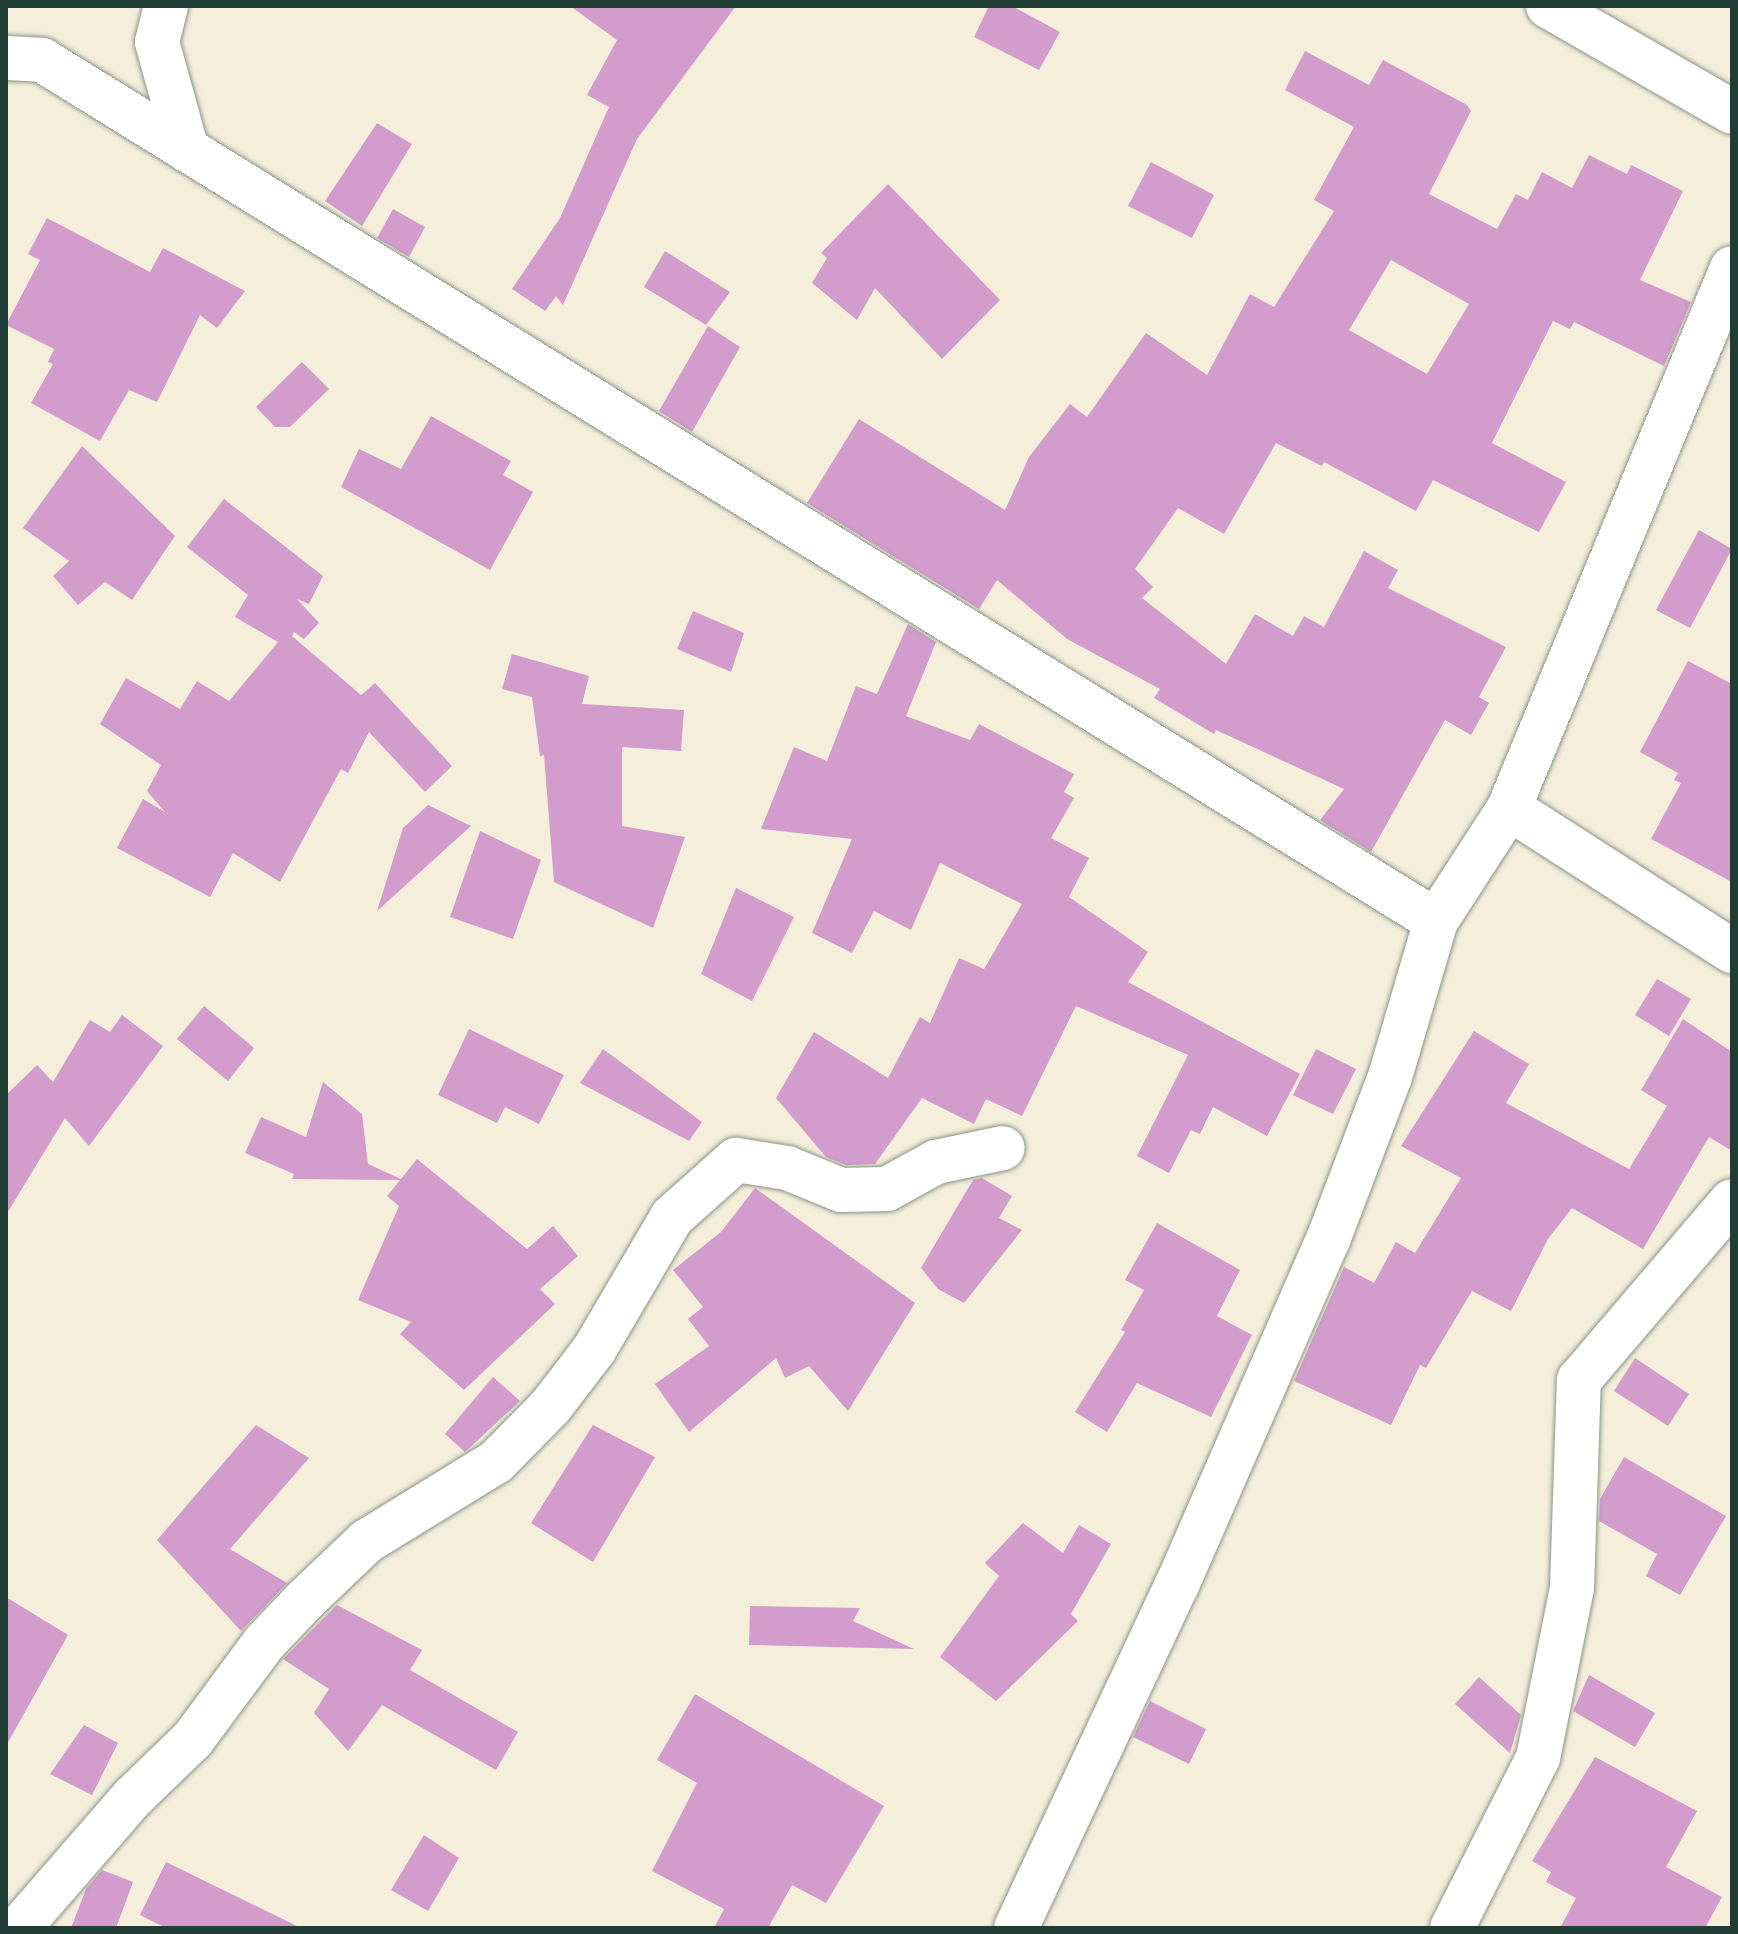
<!DOCTYPE html>
<html>
<head>
<meta charset="utf-8">
<style>
	body { margin:0 }
	#map { position:relative; width:1738px; height:1934px; overflow:hidden; background:#f4eeda; font-family:Delius,sans-serif }
	div>[style] { position:absolute }
	.building>* { inset:0; background:#d29ccc }
	.roads { filter:drop-shadow(0 0 2px #8a9687) drop-shadow(0 0 2px #8a9687) }
	.minor>* { height:44px; margin:-22px; padding:0 22px; transform-origin:22px; border-radius:22px; background:#fff }
	span { translate:-50% -50%; white-space:nowrap; text-align:center; line-height:1.15; -webkit-text-stroke:8px #fdfcf7; paint-order:stroke }
	.frame { position:absolute; inset:0; border:8px solid #1f3d34; pointer-events:none }
</style>
</head>
<body>
<div id="map">
	<div class="building">
		<i style="clip-path:polygon(570px 6px,736px 6px,637px 139px,563px 305px,556px 296px,545px 311px,512px 289px,560px 218px,609px 107px,587px 95px,617px 40px)"></i>
		<i style="clip-path:polygon(989px 6px,1012px 6px,1060px 32px,1039px 70px,974px 37px)"></i>
		<i style="clip-path:polygon(evenodd,1305px 51px,1369px 85px,1383px 60px,1467px 105px,1471px 111px,1429px 194px,1497px 229px,1516px 194px,1528px 200px,1542px 172px,1572px 188px,1589px 155px,1627px 174px,1631px 165px,1683px 191px,1640px 280px,1691px 302px,1664px 366px,1574px 322px,1570px 329px,1553px 321px,1492px 443px,1566px 482px,1539px 532px,1433px 480px,1416px 511px,1324px 462px,1322px 466px,1276px 443px,1224px 534px,1178px 508px,1135px 569px,1153px 587px,1142px 598px,1226px 664px,1255px 614px,1293px 636px,1304px 616px,1324px 627px,1364px 551px,1398px 570px,1388px 588px,1506px 647px,1479px 697px,1489px 703px,1471px 735px,1445px 720px,1371px 852px,1320px 820px,1344px 789px,1216px 730px,1214px 734px,1154px 698px,1160px 689px,1067px 639px,997px 580px,979px 609px,807px 503px,859px 419px,1005px 510px,1029px 457px,1070px 404px,1087px 417px,1146px 333px,1207px 375px,1250px 294px,1274px 307px,1334px 211px,1314px 200px,1354px 127px,1285px 90px,1305px 51px,1391px 260px,1469px 304px,1427px 374px,1349px 330px,1391px 260px)"></i>
		<i style="clip-path:polygon(377px 123px,412px 144px,362px 226px,325px 201px)"></i>
		<i style="clip-path:polygon(1151px 162px,1214px 195px,1192px 238px,1128px 206px)"></i>
		<i style="clip-path:polygon(888px 184px,1000px 300px,942px 359px,875px 288px,857px 320px,812px 283px,827px 258px,821px 253px)"></i>
		<i style="clip-path:polygon(393px 209px,425px 227px,409px 257px,377px 238px)"></i>
		<i style="clip-path:polygon(47px 218px,150px 272px,163px 248px,245px 291px,217px 328px,200px 315px,157px 402px,129px 390px,100px 441px,31px 403px,53px 364px,48px 362px,54px 349px,6px 325px,40px 260px,28px 254px)"></i>
		<i style="clip-path:polygon(665px 251px,730px 292px,706px 325px,644px 287px)"></i>
		<i style="clip-path:polygon(708px 326px,740px 347px,692px 432px,659px 411px)"></i>
		<i style="clip-path:polygon(302px 362px,329px 389px,290px 427px,275px 427px,256px 407px)"></i>
		<i style="clip-path:polygon(431px 416px,511px 461px,503px 475px,533px 492px,490px 570px,341px 487px,359px 449px,401px 469px)"></i>
		<i style="clip-path:polygon(82px 446px,175px 536px,132px 600px,105px 582px,78px 605px,53px 576px,69px 561px,23px 528px)"></i>
		<i style="clip-path:polygon(224px 499px,323px 576px,309px 604px,297px 599px,319px 623px,304px 639px,294px 632px,292px 636px,361px 695px,375px 683px,452px 766px,425px 792px,369px 732px,348px 773px,341px 769px,280px 882px,233px 853px,210px 897px,117px 848px,143px 799px,165px 812px,147px 791px,161px 765px,100px 724px,126px 678px,180px 709px,197px 681px,229px 701px,278px 642px,235px 617px,248px 595px,187px 547px)"></i>
		<i style="clip-path:polygon(1699px 530px,1732px 549px,1690px 628px,1656px 610px)"></i>
		<i style="clip-path:polygon(693px 611px,744px 633px,731px 672px,677px 649px)"></i>
		<i style="clip-path:polygon(908px 624px,936px 642px,906px 716px,970px 740px,979px 724px,1074px 774px,1064px 792px,1074px 798px,1051px 838px,1089px 858px,1069px 897px,1148px 952px,1128px 982px,1300px 1074px,1267px 1136px,1213px 1107px,1200px 1134px,1191px 1130px,1169px 1173px,1137px 1156px,1188px 1055px,1076px 1006px,1022px 1116px,986px 1099px,974px 1124px,922px 1098px,875px 1164px,846px 1165px,826px 1157px,776px 1098px,814px 1032px,888px 1078px,920px 1017px,930px 1023px,959px 958px,984px 969px,1022px 904px,940px 863px,911px 930px,874px 911px,852px 953px,812px 933px,852px 839px,761px 829px,794px 747px,827px 761px,856px 686px,877px 694px)"></i>
		<i style="clip-path:polygon(512px 654px,589px 676px,582px 704px,684px 710px,681px 751px,622px 747px,622px 826px,685px 837px,653px 928px,554px 882px,544px 755px,540px 756px,532px 697px,502px 689px)"></i>
		<i style="clip-path:polygon(1688px 661px,1732px 684px,1732px 882px,1651px 839px,1681px 783px,1674px 780px,1678px 773px,1640px 752px)"></i>
		<i style="clip-path:polygon(428px 805px,471px 826px,377px 911px,403px 828px)"></i>
		<i style="clip-path:polygon(480px 831px,541px 860px,513px 939px,450px 917px)"></i>
		<i style="clip-path:polygon(736px 888px,794px 917px,752px 1001px,701px 974px)"></i>
		<i style="clip-path:polygon(1657px 979px,1691px 999px,1669px 1036px,1635px 1015px)"></i>
		<i style="clip-path:polygon(204px 1006px,254px 1048px,228px 1081px,177px 1039px)"></i>
		<i style="clip-path:polygon(122px 1015px,163px 1046px,89px 1146px,65px 1118px,6px 1215px,6px 1095px,37px 1065px,53px 1082px,90px 1020px,110px 1032px)"></i>
		<i style="clip-path:polygon(1683px 1019px,1732px 1052px,1732px 1151px,1709px 1137px,1643px 1249px,1572px 1208px,1548px 1239px,1511px 1311px,1472px 1291px,1426px 1368px,1420px 1365px,1391px 1425px,1294px 1381px,1344px 1267px,1374px 1283px,1396px 1242px,1415px 1253px,1461px 1178px,1401px 1146px,1474px 1031px,1529px 1064px,1506px 1103px,1629px 1169px,1667px 1106px,1641px 1090px)"></i>
		<i style="clip-path:polygon(469px 1029px,564px 1075px,539px 1124px,505px 1107px,497px 1123px,438px 1095px)"></i>
		<i style="clip-path:polygon(603px 1049px,702px 1122px,689px 1141px,580px 1083px)"></i>
		<i style="clip-path:polygon(1316px 1049px,1356px 1069px,1333px 1114px,1293px 1095px)"></i>
		<i style="clip-path:polygon(323px 1082px,362px 1114px,368px 1164px,401px 1179px,417px 1159px,527px 1249px,553px 1226px,578px 1256px,540px 1289px,555px 1304px,464px 1390px,400px 1334px,411px 1322px,358px 1300px,399px 1206px,387px 1196px,400px 1180px,292px 1179px,294px 1174px,245px 1153px,261px 1117px,306px 1137px)"></i>
		<i style="clip-path:polygon(982px 1178px,1012px 1196px,999px 1218px,1022px 1230px,964px 1303px,938px 1289px,921px 1268px,973px 1180px)"></i>
		<i style="clip-path:polygon(755px 1188px,915px 1303px,848px 1411px,809px 1366px,785px 1378px,776px 1358px,689px 1432px,655px 1384px,709px 1346px,688px 1319px,703px 1307px,673px 1270px,721px 1232px)"></i>
		<i style="clip-path:polygon(1157px 1223px,1240px 1270px,1217px 1316px,1252px 1335px,1211px 1417px,1137px 1383px,1107px 1432px,1075px 1412px,1125px 1332px,1121px 1330px,1144px 1290px,1125px 1280px)"></i>
		<i style="clip-path:polygon(1635px 1358px,1689px 1394px,1668px 1426px,1614px 1391px)"></i>
		<i style="clip-path:polygon(493px 1377px,520px 1401px,465px 1452px,445px 1434px)"></i>
		<i style="clip-path:polygon(256px 1425px,309px 1458px,230px 1549px,287px 1583px,241px 1631px,157px 1540px)"></i>
		<i style="clip-path:polygon(593px 1425px,655px 1457px,593px 1562px,531px 1523px)"></i>
		<i style="clip-path:polygon(1624px 1457px,1726px 1516px,1680px 1595px,1646px 1576px,1657px 1554px,1599px 1521px,1600px 1499px)"></i>
		<i style="clip-path:polygon(1023px 1523px,1063px 1553px,1079px 1525px,1111px 1544px,1071px 1614px,1078px 1621px,996px 1701px,940px 1657px,999px 1576px,985px 1563px)"></i>
		<i style="clip-path:polygon(6px 1597px,68px 1635px,6px 1746px)"></i>
		<i style="clip-path:polygon(337px 1605px,422px 1650px,410px 1670px,518px 1732px,496px 1770px,382px 1705px,348px 1751px,314px 1713px,329px 1689px,283px 1659px)"></i>
		<i style="clip-path:polygon(750px 1606px,860px 1608px,853px 1621px,914px 1649px,749px 1645px)"></i>
		<i style="clip-path:polygon(1589px 1675px,1655px 1713px,1635px 1747px,1573px 1711px)"></i>
		<i style="clip-path:polygon(1479px 1677px,1521px 1715px,1510px 1753px,1455px 1704px)"></i>
		<i style="clip-path:polygon(695px 1694px,884px 1806px,826px 1903px,792px 1885px,768px 1928px,714px 1928px,724px 1909px,652px 1871px,697px 1783px,657px 1760px)"></i>
		<i style="clip-path:polygon(1150px 1701px,1206px 1729px,1189px 1764px,1133px 1737px)"></i>
		<i style="clip-path:polygon(84px 1725px,118px 1743px,92px 1795px,50px 1774px)"></i>
		<i style="clip-path:polygon(1595px 1757px,1697px 1811px,1666px 1867px,1722px 1897px,1705px 1928px,1560px 1928px,1576px 1898px,1546px 1882px,1551px 1872px,1532px 1861px)"></i>
		<i style="clip-path:polygon(424px 1835px,459px 1858px,428px 1911px,391px 1890px)"></i>
		<i style="clip-path:polygon(166px 1862px,301px 1928px,166px 1928px,140px 1915px)"></i>
		<i style="clip-path:polygon(102px 1870px,133px 1882px,116px 1928px,71px 1928px,86px 1889px)"></i>
	</div>
	<div class="roads">
		<div class="minor">
			<i style="left:166px;top:6px;width:37px;rotate:104deg"></i>
			<i style="left:157px;top:42px;width:112px;rotate:74.5deg"></i>
			<i style="left:1548px;top:6px;width:212px;rotate:29.9deg"></i>
			<i style="left:6px;top:58px;width:36px;rotate:3deg"></i>
			<i style="left:42px;top:60px;width:1638px;rotate:31.7deg"></i>
			<i style="left:1509px;top:808px;width:265px;rotate:32.7deg"></i>
			<i style="left:19px;top:1928px;width:174px;rotate:-49deg"></i>
			<i style="left:133px;top:1797px;width:83px;rotate:-44deg"></i>
			<i style="left:193px;top:1739px;width:119px;rotate:-53.5deg"></i>
			<i style="left:264px;top:1643px;width:59px;rotate:-46.4deg"></i>
			<i style="left:305px;top:1600px;width:86px;rotate:-43.6deg"></i>
			<i style="left:367px;top:1541px;width:151px;rotate:-31.5deg"></i>
			<i style="left:496px;top:1462px;width:78px;rotate:-45.5deg"></i>
			<i style="left:551px;top:1406px;width:71px;rotate:-52.5deg"></i>
			<i style="left:594px;top:1350px;width:154px;rotate:-59.6deg"></i>
			<i style="left:672px;top:1217px;width:86px;rotate:-41.7deg"></i>
			<i style="left:736px;top:1160px;width:52px;rotate:8.9deg"></i>
			<i style="left:787px;top:1168px;width:58px;rotate:22.2deg"></i>
			<i style="left:841px;top:1190px;width:46px;rotate:-1.2deg"></i>
			<i style="left:887px;top:1189px;width:56px;rotate:-28.9deg"></i>
			<i style="left:936px;top:1162px;width:68px;rotate:-11.8deg"></i>
			<i style="left:1016px;top:1928px;width:379px;rotate:-64.9deg"></i>
			<i style="left:1177px;top:1585px;width:377px;rotate:-66.4deg"></i>
			<i style="left:1328px;top:1240px;width:174px;rotate:-69.2deg"></i>
			<i style="left:1390px;top:1077px;width:163px;rotate:-73.6deg"></i>
			<i style="left:1436px;top:921px;width:135px;rotate:-57.1deg"></i>
			<i style="left:1509px;top:808px;width:584px;rotate:-67.56deg"></i>
			<i style="left:1452px;top:1928px;width:191px;rotate:-63.2deg"></i>
			<i style="left:1538px;top:1758px;width:173px;rotate:-78.7deg"></i>
			<i style="left:1572px;top:1588px;width:208px;rotate:-88.1deg"></i>
			<i style="left:1579px;top:1380px;width:235px;rotate:-49.5deg"></i>
		</div>
	</div>
	<div class="frame"></div>
</div>
</body>
</html>
